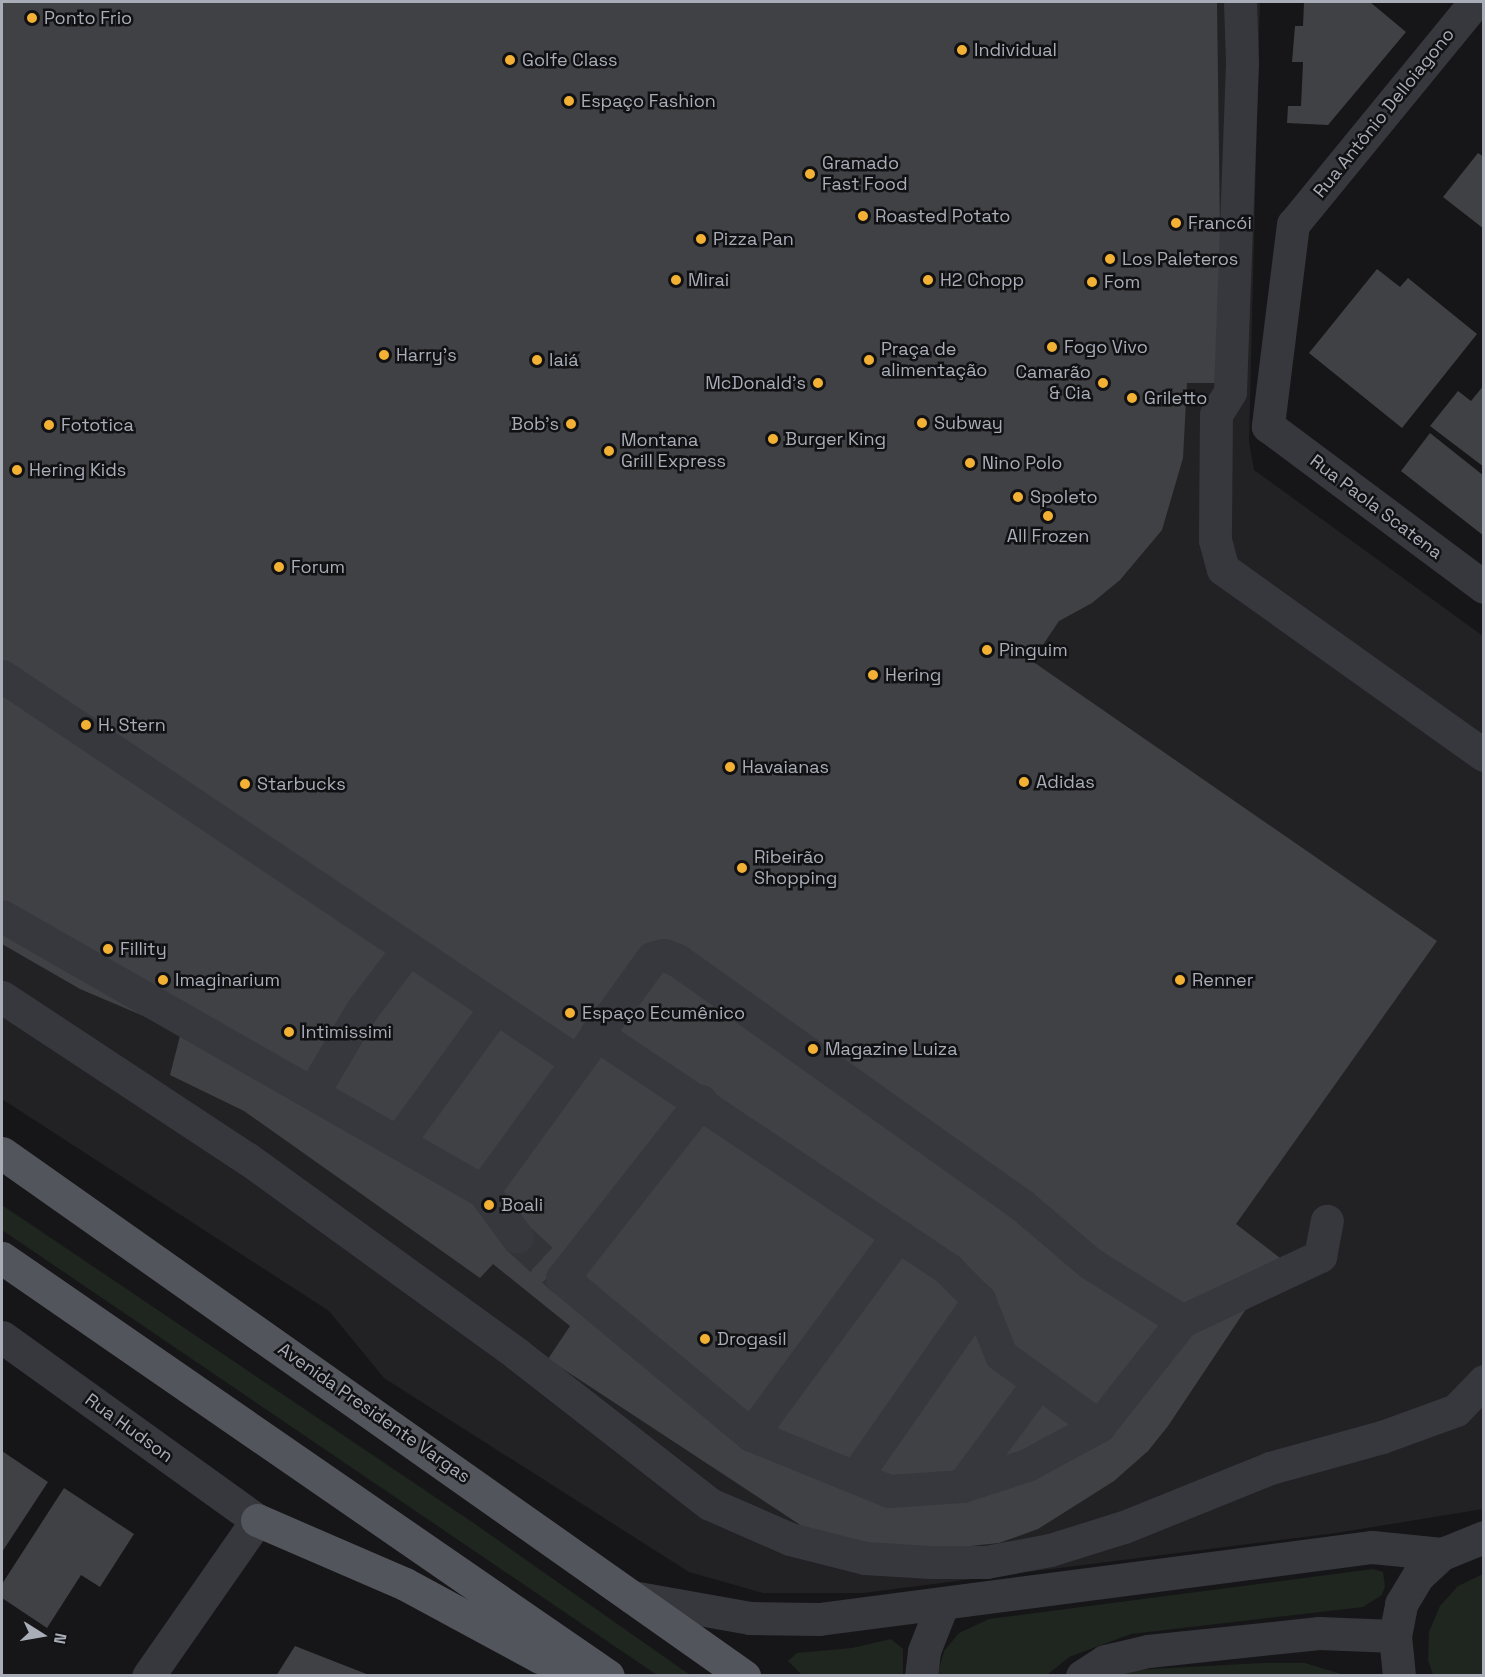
<!DOCTYPE html>
<html>
<head>
<meta charset="utf-8">
<style>
	body { margin:0 }
	#map { position:relative; width:1485px; height:1677px; overflow:hidden; background:#161618; font-family:"Space Grotesk",sans-serif }
	div>[style] { position:absolute }
	.built>* { inset:0; background:#222225 }
	.green>* { inset:0; background:#1e261f }
	.building>* { inset:0; background:#404145 }
	.minor-tunnel>* { height:33px; margin-top:-16.5px; transform-origin:0; background:repeating-linear-gradient(90deg,#333438 0 33px,transparent 0 49px) }
	.minor>* { height:33px; margin:-16.5px; padding:0 16.5px; transform-origin:16.5px; border-radius:16.5px; background:#37383d }
	.major>* { height:33px; margin:-16.5px; padding:0 16.5px; transform-origin:16.5px; border-radius:16.5px; background:#53555c }
	.dots>* { width:16px; height:16px; translate:-50% -50%; box-sizing:border-box; border:3px solid #111113; border-radius:50% }
	span { translate:-50% -50%; white-space:nowrap; text-align:center; line-height:1.15; -webkit-text-stroke:5px #111113; paint-order:stroke }
	.poi-label { font-size:18px; color:#a8adb8 }
	.left { translate:0 -50%; text-align:left }
	.right { translate:-100% -50%; text-align:right }
	.street-label { font-size:18px; color:#a8adb8 }
	.frame { position:absolute; inset:0; border:3px solid #a8adb8; pointer-events:none }
	.north { position:absolute; left:12px; top:1605px; width:60px; height:60px; -webkit-text-stroke:4px #111113; paint-order:stroke; rotate:101deg; font-size:16px; font-weight:700; line-height:24px; text-align:center; color:#a8adb8 }
	.north::after { content:''; display:block; margin:auto; width:21px; height:27px; background:#a8adb8; clip-path:polygon(50% 0,100% 100%,50% 72%,0 100%) }
</style>
</head>
<body>
<div id="map">
	<div class="built">
		<i style="clip-path:polygon(2px 2px,1260px 2px,1249px 442px,1254px 470px,1483px 636px,1483px 1509px,1336px 1533px,863px 1593px,763px 1593px,689px 1572px,384px 1378px,329px 1311px,2px 1099px)"></i>
	</div>
	<div class="green">
		<i style="clip-path:polygon(2px 1205px,475px 1524px,690px 1675px,657px 1675px,2px 1230px)"></i>
		<i style="clip-path:polygon(1373px 1569px,1383px 1572px,1385px 1586px,1382px 1595px,1363px 1607px,1131px 1634px,1069px 1657px,1047px 1675px,937px 1676px,944px 1651px,959px 1633px,989px 1619px)"></i>
		<i style="clip-path:polygon(1483px 1574px,1483px 1675px,1433px 1675px,1428px 1660px,1429px 1632px,1440px 1606px,1458px 1586px)"></i>
		<i style="clip-path:polygon(891px 1639px,903px 1649px,903px 1675px,802px 1675px,788px 1661px,797px 1653px,852px 1648px)"></i>
		<i style="clip-path:polygon(1263px 1663px,1305px 1663px,1344px 1675px,1116px 1676px,1133px 1670px)"></i>
	</div>
	<div class="building">
		<i style="clip-path:polygon(2px 2px,1217px 2px,1222px 383px,1187px 383px,1183px 458px,1162px 530px,1120px 580px,1092px 603px,1059px 621px,1032px 661px,1437px 941px,1236px 1224px,1280px 1258px,1168px 1426px,1148px 1451px,1114px 1481px,1038px 1529px,999px 1543px,914px 1552px,808px 1530px,548px 1359px,570px 1326px,493px 1264px,480px 1278px,244px 1111px,170px 1075px,181px 1032px,80px 989px,2px 944px)"></i>
		<i style="clip-path:polygon(1304px 2px,1370px 2px,1406px 32px,1328px 125px,1287px 123px,1288px 106px,1301px 106px,1303px 62px,1292px 62px,1295px 26px,1303px 26px)"></i>
		<i style="clip-path:polygon(1478px 153px,1484px 157px,1484px 229px,1443px 197px)"></i>
		<i style="clip-path:polygon(1377px 269px,1400px 287px,1408px 278px,1477px 334px,1402px 428px,1309px 353px)"></i>
		<i style="clip-path:polygon(1484px 385px,1484px 467px,1430px 426px,1458px 391px,1471px 401px)"></i>
		<i style="clip-path:polygon(1430px 433px,1484px 476px,1484px 536px,1401px 471px)"></i>
		<i style="clip-path:polygon(2px 1451px,48px 1482px,2px 1552px)"></i>
		<i style="clip-path:polygon(64px 1488px,134px 1534px,100px 1587px,81px 1575px,47px 1628px,2px 1598px,2px 1584px)"></i>
		<i style="clip-path:polygon(295px 1646px,369px 1675px,369px 1676px,276px 1676px)"></i>
	</div>
	<div class="minor-tunnel">
		<i style="left:517px;top:1237px;width:61px;rotate:42.3deg"></i>
	</div>
	<div class="minor">
		<i style="left:1240px;top:2px;width:61px;rotate:88.1deg"></i>
		<i style="left:1242px;top:63px;width:329px;rotate:92.1deg"></i>
		<i style="left:1230px;top:392px;width:26px;rotate:122deg"></i>
		<i style="left:1216px;top:414px;width:126px;rotate:90.5deg"></i>
		<i style="left:1215px;top:540px;width:30px;rotate:75deg"></i>
		<i style="left:1223px;top:569px;width:320px;rotate:35.5deg"></i>
		<i style="left:1475px;top:2px;width:287px;rotate:129.3deg"></i>
		<i style="left:1293px;top:224px;width:204px;rotate:97.1deg"></i>
		<i style="left:1268px;top:426px;width:269px;rotate:36.7deg"></i>
		<i style="left:2px;top:676px;width:690px;rotate:33.83deg"></i>
		<i style="left:2px;top:916px;width:554px;rotate:29.76deg"></i>
		<i style="left:483px;top:1191px;width:57px;rotate:53.5deg"></i>
		<i style="left:2px;top:997px;width:295px;rotate:33.4deg"></i>
		<i style="left:248px;top:1159px;width:332px;rotate:35.9deg"></i>
		<i style="left:517px;top:1354px;width:244px;rotate:37.9deg"></i>
		<i style="left:710px;top:1504px;width:87px;rotate:23.6deg"></i>
		<i style="left:790px;top:1539px;width:77px;rotate:14.2deg"></i>
		<i style="left:865px;top:1558px;width:65px;rotate:3.5deg"></i>
		<i style="left:930px;top:1562px;width:56px"></i>
		<i style="left:986px;top:1562px;width:65px;rotate:-10.6deg"></i>
		<i style="left:1050px;top:1550px;width:77px;rotate:-17.3deg"></i>
		<i style="left:1124px;top:1527px;width:157px;rotate:-22deg"></i>
		<i style="left:1270px;top:1468px;width:116px;rotate:-15.5deg"></i>
		<i style="left:1382px;top:1437px;width:79px;rotate:-20deg"></i>
		<i style="left:1456px;top:1410px;width:40px;rotate:-46deg"></i>
		<i style="left:596px;top:1034px;width:423px;rotate:33.7deg"></i>
		<i style="left:948px;top:1269px;width:44px;rotate:45deg"></i>
		<i style="left:979px;top:1300px;width:59px;rotate:68.2deg"></i>
		<i style="left:1001px;top:1355px;width:121px;rotate:35.9deg"></i>
		<i style="left:313px;top:1092px;width:94px;rotate:-59.3deg"></i>
		<i style="left:361px;top:1011px;width:78px;rotate:-52.8deg"></i>
		<i style="left:701px;top:1101px;width:225px;rotate:128.1deg"></i>
		<i style="left:562px;top:1278px;width:246px;rotate:39.7deg"></i>
		<i style="left:751px;top:1435px;width:149px;rotate:22.1deg"></i>
		<i style="left:889px;top:1491px;width:73px;rotate:-3.9deg"></i>
		<i style="left:962px;top:1486px;width:128px;rotate:-53.6deg"></i>
		<i style="left:398px;top:1142px;width:167px;rotate:-54deg"></i>
		<i style="left:483px;top:1191px;width:288px;rotate:-54deg"></i>
		<i style="left:652px;top:958px;width:12px;rotate:-14deg"></i>
		<i style="left:664px;top:955px;width:14px;rotate:21deg"></i>
		<i style="left:677px;top:960px;width:423px;rotate:35.4deg"></i>
		<i style="left:1022px;top:1205px;width:89px;rotate:40.5deg"></i>
		<i style="left:1090px;top:1263px;width:109px;rotate:32.2deg"></i>
		<i style="left:2px;top:1337px;width:314px;rotate:35.7deg"></i>
		<i style="left:257px;top:1520px;width:190px;rotate:124.9deg"></i>
		<i style="left:751px;top:1435px;width:247px;rotate:-53.7deg"></i>
		<i style="left:856px;top:1476px;width:215px;rotate:-55.1deg"></i>
		<i style="left:962px;top:1486px;width:68px;rotate:-17.9deg"></i>
		<i style="left:1027px;top:1465px;width:82px;rotate:-28.4deg"></i>
		<i style="left:1099px;top:1426px;width:134px;rotate:-51.7deg"></i>
		<i style="left:1182px;top:1321px;width:153px;rotate:-25.2deg"></i>
		<i style="left:1320px;top:1256px;width:36px;rotate:-79deg"></i>
		<i style="left:632px;top:1597px;width:120px;rotate:10.1deg"></i>
		<i style="left:750px;top:1618px;width:69px;rotate:0.8deg"></i>
		<i style="left:819px;top:1619px;width:558px;rotate:-7.42deg"></i>
		<i style="left:1372px;top:1547px;width:70px;rotate:5.7deg"></i>
		<i style="left:921px;top:1676px;width:25px;rotate:-83deg"></i>
		<i style="left:924px;top:1651px;width:49px;rotate:-68.6deg"></i>
		<i style="left:1082px;top:1676px;width:27px;rotate:-33deg"></i>
		<i style="left:1105px;top:1661px;width:44px;rotate:-13.1deg"></i>
		<i style="left:1148px;top:1651px;width:172px;rotate:-6deg"></i>
		<i style="left:1319px;top:1633px;width:76px;rotate:2.3deg"></i>
		<i style="left:1399px;top:1676px;width:40px;rotate:-95.7deg"></i>
		<i style="left:1395px;top:1636px;width:33px;rotate:-79deg"></i>
		<i style="left:1401px;top:1604px;width:33px;rotate:-59deg"></i>
		<i style="left:1418px;top:1576px;width:33px;rotate:-43deg"></i>
		<i style="left:1442px;top:1554px;width:45px;rotate:-22deg"></i>
	</div>
	<div class="major">
		<i style="left:2px;top:1153px;width:908px;rotate:35.18deg"></i>
		<i style="left:2px;top:1258px;width:736px;rotate:34.6deg"></i>
		<i style="left:257px;top:1520px;width:161px;rotate:23.4deg"></i>
		<i style="left:405px;top:1584px;width:153px;rotate:28.4deg"></i>
		<i style="left:540px;top:1657px;width:46px;rotate:15.3deg"></i>
	</div>
	<div class="dots">
		<i style="left:32px;top:18px;background:#f2b134"></i>
		<i style="left:962px;top:50px;background:#f2b134"></i>
		<i style="left:510px;top:60px;background:#f2b134"></i>
		<i style="left:569px;top:101px;background:#f2b134"></i>
		<i style="left:810px;top:174px;background:#f2b134"></i>
		<i style="left:863px;top:216px;background:#f2b134"></i>
		<i style="left:1176px;top:223px;background:#f2b134"></i>
		<i style="left:701px;top:239px;background:#f2b134"></i>
		<i style="left:1110px;top:259px;background:#f2b134"></i>
		<i style="left:676px;top:280px;background:#f2b134"></i>
		<i style="left:928px;top:280px;background:#f2b134"></i>
		<i style="left:1092px;top:282px;background:#f2b134"></i>
		<i style="left:1052px;top:347px;background:#f2b134"></i>
		<i style="left:384px;top:355px;background:#f2b134"></i>
		<i style="left:537px;top:360px;background:#f2b134"></i>
		<i style="left:869px;top:360px;background:#f2b134"></i>
		<i style="left:818px;top:383px;background:#f2b134"></i>
		<i style="left:1103px;top:383px;background:#f2b134"></i>
		<i style="left:1132px;top:398px;background:#f2b134"></i>
		<i style="left:922px;top:423px;background:#f2b134"></i>
		<i style="left:571px;top:424px;background:#f2b134"></i>
		<i style="left:49px;top:425px;background:#f2b134"></i>
		<i style="left:773px;top:439px;background:#f2b134"></i>
		<i style="left:609px;top:451px;background:#f2b134"></i>
		<i style="left:970px;top:463px;background:#f2b134"></i>
		<i style="left:17px;top:470px;background:#f2b134"></i>
		<i style="left:1018px;top:497px;background:#f2b134"></i>
		<i style="left:1048px;top:516px;background:#f2b134"></i>
		<i style="left:279px;top:567px;background:#f2b134"></i>
		<i style="left:987px;top:650px;background:#f2b134"></i>
		<i style="left:873px;top:675px;background:#f2b134"></i>
		<i style="left:86px;top:725px;background:#f2b134"></i>
		<i style="left:730px;top:767px;background:#f2b134"></i>
		<i style="left:1024px;top:782px;background:#f2b134"></i>
		<i style="left:245px;top:784px;background:#f2b134"></i>
		<i style="left:742px;top:868px;background:#f2b134"></i>
		<i style="left:108px;top:949px;background:#f2b134"></i>
		<i style="left:163px;top:980px;background:#f2b134"></i>
		<i style="left:1180px;top:980px;background:#f2b134"></i>
		<i style="left:570px;top:1013px;background:#f2b134"></i>
		<i style="left:289px;top:1032px;background:#f2b134"></i>
		<i style="left:813px;top:1049px;background:#f2b134"></i>
		<i style="left:489px;top:1205px;background:#f2b134"></i>
		<i style="left:705px;top:1339px;background:#f2b134"></i>
	</div>
	<div class="poi-label">
		<span class="left" style="left:44px;top:18px">Ponto Frio</span>
		<span class="left" style="left:974px;top:50px">Individual</span>
		<span class="left" style="left:522px;top:60px">Golfe Class</span>
		<span class="left" style="left:581px;top:101px">Espaço Fashion</span>
		<span class="left" style="left:822px;top:174px">Gramado<br>Fast Food</span>
		<span class="left" style="left:875px;top:216px">Roasted Potato</span>
		<span class="left" style="left:1188px;top:223px">Francói</span>
		<span class="left" style="left:713px;top:239px">Pizza Pan</span>
		<span class="left" style="left:1122px;top:259px">Los Paleteros</span>
		<span class="left" style="left:688px;top:280px">Mirai</span>
		<span class="left" style="left:940px;top:280px">H2 Chopp</span>
		<span class="left" style="left:1104px;top:282px">Fom</span>
		<span class="left" style="left:1064px;top:347px">Fogo Vivo</span>
		<span class="left" style="left:881px;top:360px">Praça de<br>alimentação</span>
		<span class="left" style="left:396px;top:355px">Harry's</span>
		<span class="left" style="left:549px;top:360px">Iaiá</span>
		<span class="right" style="left:1091px;top:383px">Camarão<br>&amp; Cia</span>
		<span class="right" style="left:806px;top:383px">McDonald's</span>
		<span class="left" style="left:1144px;top:398px">Griletto</span>
		<span class="left" style="left:934px;top:423px">Subway</span>
		<span class="right" style="left:559px;top:424px">Bob's</span>
		<span class="left" style="left:61px;top:425px">Fototica</span>
		<span class="left" style="left:785px;top:439px">Burger King</span>
		<span class="left" style="left:621px;top:451px">Montana<br>Grill Express</span>
		<span class="left" style="left:982px;top:463px">Nino Polo</span>
		<span class="left" style="left:29px;top:470px">Hering Kids</span>
		<span class="left" style="left:1030px;top:497px">Spoleto</span>
		<span style="left:1048px;top:536px">All Frozen</span>
		<span class="left" style="left:291px;top:567px">Forum</span>
		<span class="left" style="left:999px;top:650px">Pinguim</span>
		<span class="left" style="left:885px;top:675px">Hering</span>
		<span class="left" style="left:98px;top:725px">H. Stern</span>
		<span class="left" style="left:742px;top:767px">Havaianas</span>
		<span class="left" style="left:1036px;top:782px">Adidas</span>
		<span class="left" style="left:257px;top:784px">Starbucks</span>
		<span class="left" style="left:754px;top:868px">Ribeirão<br>Shopping</span>
		<span class="left" style="left:120px;top:949px">Fillity</span>
		<span class="left" style="left:175px;top:980px">Imaginarium</span>
		<span class="left" style="left:1192px;top:980px">Renner</span>
		<span class="left" style="left:582px;top:1013px">Espaço Ecumênico</span>
		<span class="left" style="left:301px;top:1032px">Intimissimi</span>
		<span class="left" style="left:825px;top:1049px">Magazine Luiza</span>
		<span class="left" style="left:501px;top:1205px">Boali</span>
		<span class="left" style="left:717px;top:1339px">Drogasil</span>
	</div>
	<div class="street-label">
		<span style="left:1384px;top:113px;rotate:-51deg">Rua Antônio Delloiagono</span>
		<span style="left:1376px;top:507px;rotate:37deg">Rua Paola Scatena</span>
		<span style="left:374px;top:1413px;rotate:35deg">Avenida Presidente Vargas</span>
		<span style="left:129px;top:1428px;rotate:36deg">Rua Hudson</span>
	</div>
	<div class="frame"></div>
	<div class="north">N</div>
</div>
</body>
</html>
